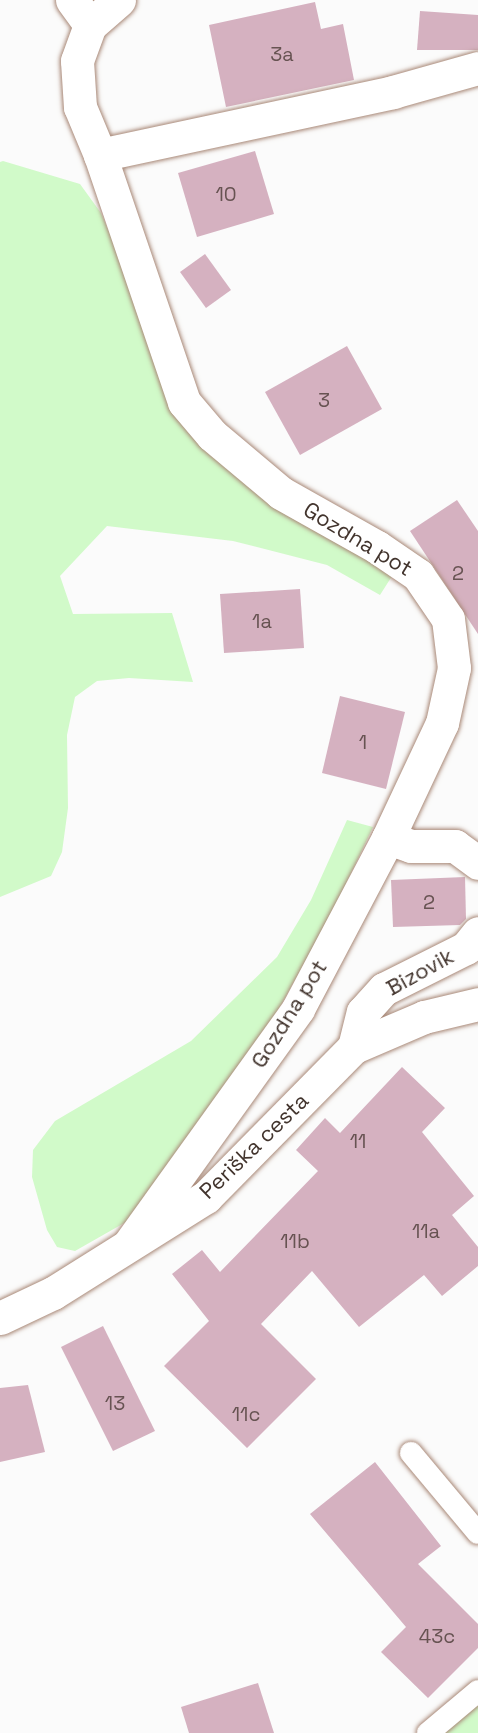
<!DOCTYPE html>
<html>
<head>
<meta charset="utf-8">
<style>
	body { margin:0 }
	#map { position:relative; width:478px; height:1733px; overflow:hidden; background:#fbfbfb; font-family:"Space Grotesk",sans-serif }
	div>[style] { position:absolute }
	.green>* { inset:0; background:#d1fac9 }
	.building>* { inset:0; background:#d5b1c0 }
	.roads { filter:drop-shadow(0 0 2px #a98978) drop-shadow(0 0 2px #a98978) }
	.lane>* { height:22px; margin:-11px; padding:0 11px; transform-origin:11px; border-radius:11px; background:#fff }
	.street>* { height:33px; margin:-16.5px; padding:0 16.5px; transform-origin:16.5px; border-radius:16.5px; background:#fff }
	span { translate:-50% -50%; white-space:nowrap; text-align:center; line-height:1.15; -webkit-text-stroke:4.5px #fff; paint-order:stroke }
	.number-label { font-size:20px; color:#675352 }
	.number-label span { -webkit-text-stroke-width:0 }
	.street-label { font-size:22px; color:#42342d }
</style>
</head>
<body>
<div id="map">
	<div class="green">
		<i style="clip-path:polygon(3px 161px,80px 184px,101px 213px,137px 298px,168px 395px,394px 573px,380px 595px,327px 565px,233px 541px,107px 526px,60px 576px,73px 614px,172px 613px,193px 682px,129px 678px,97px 681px,75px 697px,67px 735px,68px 808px,62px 852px,51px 876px,0 897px,0 162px)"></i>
		<i style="clip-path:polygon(347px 820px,373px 827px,333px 911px,271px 1023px,133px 1218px,75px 1251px,57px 1247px,47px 1230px,32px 1177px,33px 1150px,55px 1121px,191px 1041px,277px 957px,311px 900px)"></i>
		<i style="clip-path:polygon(478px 1696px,478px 1733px,429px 1733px)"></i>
	</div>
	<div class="building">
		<i style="clip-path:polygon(315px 2px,321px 29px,343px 24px,354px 80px,226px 107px,209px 25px)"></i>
		<i style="clip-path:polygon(420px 11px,478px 15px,478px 50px,417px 50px)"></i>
		<i style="clip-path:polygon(255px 151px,274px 214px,197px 237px,178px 173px)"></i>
		<i style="clip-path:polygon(205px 254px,231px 290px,206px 308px,180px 272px)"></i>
		<i style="clip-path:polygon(347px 346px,382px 409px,300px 455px,265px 392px)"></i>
		<i style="clip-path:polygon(457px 500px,478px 531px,478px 634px,410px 531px)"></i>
		<i style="clip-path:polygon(300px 589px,304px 648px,224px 653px,220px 594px)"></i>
		<i style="clip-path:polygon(340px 696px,405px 712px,386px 789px,322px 773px)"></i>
		<i style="clip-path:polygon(465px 877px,466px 919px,460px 925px,393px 927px,391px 880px)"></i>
		<i style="clip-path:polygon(402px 1067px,445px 1108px,422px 1132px,474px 1196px,452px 1215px,478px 1247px,478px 1266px,442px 1296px,424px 1275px,359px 1327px,312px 1271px,261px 1324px,316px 1379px,247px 1448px,164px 1366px,209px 1321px,172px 1274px,202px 1250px,220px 1272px,318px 1171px,296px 1150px,325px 1118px,340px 1133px)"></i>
		<i style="clip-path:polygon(103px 1326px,155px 1431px,113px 1451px,61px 1347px)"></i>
		<i style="clip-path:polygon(28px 1385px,45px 1452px,0 1462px,0 1388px)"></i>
		<i style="clip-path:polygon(375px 1462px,441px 1546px,418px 1564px,478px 1624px,478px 1648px,428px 1698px,381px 1652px,406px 1627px,310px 1514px)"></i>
		<i style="clip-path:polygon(258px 1683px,274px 1733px,189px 1733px,181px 1707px)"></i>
	</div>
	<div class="roads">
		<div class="lane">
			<i style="left:411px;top:1453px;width:104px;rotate:50.1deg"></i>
			<i style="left:428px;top:1733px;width:65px;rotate:-40deg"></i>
		</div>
		<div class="street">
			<i style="left:72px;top:0;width:31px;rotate:54deg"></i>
			<i style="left:119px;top:0;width:38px;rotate:139deg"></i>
			<i style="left:90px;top:25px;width:38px;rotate:110deg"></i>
			<i style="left:77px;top:61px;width:46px;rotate:86.3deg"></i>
			<i style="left:80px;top:107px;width:52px;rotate:67.4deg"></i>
			<i style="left:100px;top:155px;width:261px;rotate:71.2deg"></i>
			<i style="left:184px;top:402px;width:43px;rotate:49.7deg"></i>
			<i style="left:212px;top:435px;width:90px;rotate:40deg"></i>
			<i style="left:281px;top:493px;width:110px;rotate:29.4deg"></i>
			<i style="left:377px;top:547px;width:50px;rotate:34.3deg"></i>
			<i style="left:418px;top:575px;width:53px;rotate:55.7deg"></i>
			<i style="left:448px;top:619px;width:49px;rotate:83deg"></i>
			<i style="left:454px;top:668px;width:56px;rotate:102.3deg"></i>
			<i style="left:442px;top:723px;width:127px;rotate:115.2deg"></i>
			<i style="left:388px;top:838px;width:193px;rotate:117.8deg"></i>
			<i style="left:298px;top:1009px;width:288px;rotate:125.7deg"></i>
			<i style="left:100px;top:155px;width:300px;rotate:-12.1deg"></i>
			<i style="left:393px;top:92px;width:88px;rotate:-15.8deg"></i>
			<i style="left:388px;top:838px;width:24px;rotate:19deg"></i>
			<i style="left:411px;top:846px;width:44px"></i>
			<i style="left:455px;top:846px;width:29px;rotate:36deg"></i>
			<i style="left:354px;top:1047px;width:36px;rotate:-76deg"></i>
			<i style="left:363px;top:1012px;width:31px;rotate:-48deg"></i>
			<i style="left:384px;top:989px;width:92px;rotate:-26.6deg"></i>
			<i style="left:466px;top:948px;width:19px;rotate:-51deg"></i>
			<i style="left:0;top:1318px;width:59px;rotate:-25.3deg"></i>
			<i style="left:53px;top:1293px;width:181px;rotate:-32.1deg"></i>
			<i style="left:206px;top:1197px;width:211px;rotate:-45.4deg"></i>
			<i style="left:354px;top:1047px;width:76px;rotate:-23.2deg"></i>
			<i style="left:424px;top:1017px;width:56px;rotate:-13.5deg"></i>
		</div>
	</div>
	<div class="number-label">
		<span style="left:282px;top:54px">3a</span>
		<span style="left:226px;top:194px">10</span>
		<span style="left:324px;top:400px">3</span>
		<span style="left:458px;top:573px">2</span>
		<span style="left:262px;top:621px">1a</span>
		<span style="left:363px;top:742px">1</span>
		<span style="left:429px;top:902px">2</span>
		<span style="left:358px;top:1141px">11</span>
		<span style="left:426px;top:1231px">11a</span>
		<span style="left:295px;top:1241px">11b</span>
		<span style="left:115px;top:1403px">13</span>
		<span style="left:246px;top:1414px">11c</span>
		<span style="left:437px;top:1636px">43c</span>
	</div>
	<div class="street-label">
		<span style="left:358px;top:539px;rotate:31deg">Gozdna pot</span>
		<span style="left:420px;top:972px;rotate:-29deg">Bizovik</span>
		<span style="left:289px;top:1014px;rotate:-58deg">Gozdna pot</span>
		<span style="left:254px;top:1146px;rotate:-44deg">Periška cesta</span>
	</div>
</div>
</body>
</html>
